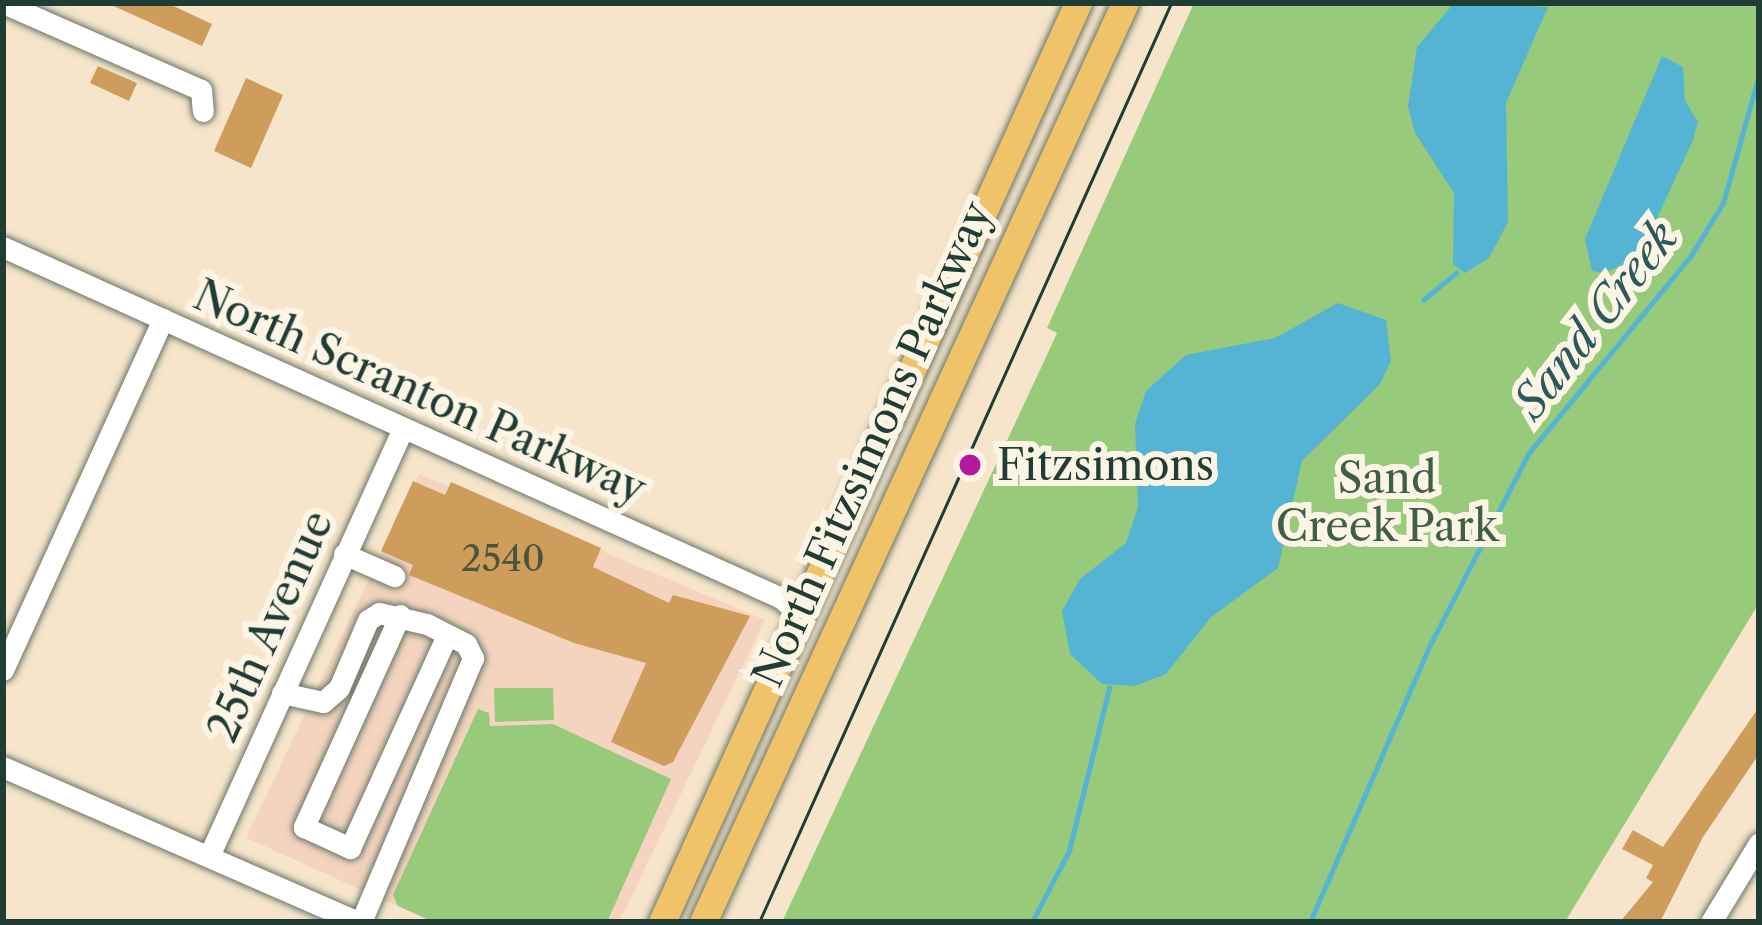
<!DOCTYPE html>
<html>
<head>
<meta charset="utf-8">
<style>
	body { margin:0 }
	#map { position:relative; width:1762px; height:925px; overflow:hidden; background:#f6e5cb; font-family:"Libre Caslon Text",serif }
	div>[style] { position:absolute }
	.built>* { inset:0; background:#f4d4bf }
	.green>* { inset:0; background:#97cb7b }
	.water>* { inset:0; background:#55b3d3 }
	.stream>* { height:4.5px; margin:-2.25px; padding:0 2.25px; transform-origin:2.25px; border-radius:2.25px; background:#55b3d3 }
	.building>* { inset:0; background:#ce9d5b }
	.roads { filter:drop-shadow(0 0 3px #6a7869) drop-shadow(0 0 3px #6a7869) }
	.minor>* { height:21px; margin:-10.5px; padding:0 10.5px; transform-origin:10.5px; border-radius:10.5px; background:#fff }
	.major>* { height:27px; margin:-13.5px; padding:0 13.5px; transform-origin:13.5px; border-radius:13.5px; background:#f1c369 }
	.tram>* { height:3px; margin:-1.5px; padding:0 1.5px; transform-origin:1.5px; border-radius:1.5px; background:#1f3d34 }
	.dots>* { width:33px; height:33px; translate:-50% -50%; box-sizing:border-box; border:6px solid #fcf5e5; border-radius:50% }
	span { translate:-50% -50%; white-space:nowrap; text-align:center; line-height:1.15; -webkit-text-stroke:12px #fcf5e5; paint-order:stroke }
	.number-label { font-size:36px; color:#4b553e }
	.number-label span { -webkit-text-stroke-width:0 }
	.street-label { font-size:42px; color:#1f3d34 }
	.poi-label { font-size:42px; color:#1f3d34 }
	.left { translate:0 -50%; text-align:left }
	.park-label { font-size:42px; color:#3d6046 }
	.water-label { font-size:45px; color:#2c5a5c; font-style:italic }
	.frame { position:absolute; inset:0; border:6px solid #1f3d34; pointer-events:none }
</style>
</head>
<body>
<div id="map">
	<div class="built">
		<i style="clip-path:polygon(419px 474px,765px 620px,619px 922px,433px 922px,246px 838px)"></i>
	</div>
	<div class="green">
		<i style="clip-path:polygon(1194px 3px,1759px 3px,1759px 603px,1565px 922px,782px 922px,1047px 355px,1057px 333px,1047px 328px)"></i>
		<i style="clip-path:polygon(494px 688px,553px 688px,554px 720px,495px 722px)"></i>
		<i style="clip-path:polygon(478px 709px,489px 713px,490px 726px,553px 724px,671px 779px,607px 922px,434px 922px,398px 906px,393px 895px)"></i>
	</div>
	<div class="water">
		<i style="clip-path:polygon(1454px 3px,1548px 7px,1506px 103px,1508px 222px,1489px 258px,1465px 273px,1453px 264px,1454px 193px,1415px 133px,1408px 106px,1417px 47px)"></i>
		<i style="clip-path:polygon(1662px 56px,1683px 67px,1685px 101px,1698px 122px,1693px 140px,1640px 255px,1605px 273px,1592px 271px,1585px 239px)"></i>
		<i style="clip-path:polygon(1338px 303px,1386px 320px,1391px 361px,1380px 384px,1302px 461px,1278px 568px,1211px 617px,1166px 674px,1135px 686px,1102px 684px,1070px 654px,1062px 611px,1080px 579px,1126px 543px,1138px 507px,1135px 424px,1146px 391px,1186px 355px,1275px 338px)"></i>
	</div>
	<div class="stream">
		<i style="left:1423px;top:300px;width:43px;rotate:-39.3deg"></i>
		<i style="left:1032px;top:922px;width:80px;rotate:-62.5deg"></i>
		<i style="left:1069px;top:851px;width:168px;rotate:-76.2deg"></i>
		<i style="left:1310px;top:922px;width:304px;rotate:-66.6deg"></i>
		<i style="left:1431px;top:643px;width:212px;rotate:-62.8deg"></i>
		<i style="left:1528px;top:454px;width:255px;rotate:-50.6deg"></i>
		<i style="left:1690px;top:257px;width:63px;rotate:-58.6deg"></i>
		<i style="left:1723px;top:203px;width:133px;rotate:-74.3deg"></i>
	</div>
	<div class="building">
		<i style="clip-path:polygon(107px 3px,167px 3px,212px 24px,202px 46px)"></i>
		<i style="clip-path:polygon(98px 66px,137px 83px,129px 101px,90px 83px)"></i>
		<i style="clip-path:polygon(246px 78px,283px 95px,251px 168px,214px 151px)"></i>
		<i style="clip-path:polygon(413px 481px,445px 495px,451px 482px,601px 548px,593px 567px,669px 603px,673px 595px,750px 616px,673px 762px,664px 766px,611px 742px,646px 663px,574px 643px,453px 593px,409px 575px,413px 565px,381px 551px)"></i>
		<i style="clip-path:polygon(1759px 707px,1759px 754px,1703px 837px,1660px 922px,1620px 922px,1653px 882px,1646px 878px,1653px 865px,1622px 849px,1633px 830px,1663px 847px)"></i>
	</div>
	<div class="roads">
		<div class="minor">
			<i style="left:3px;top:3px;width:216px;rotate:23.7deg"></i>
			<i style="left:201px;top:90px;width:21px;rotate:85deg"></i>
			<i style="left:3px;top:247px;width:854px;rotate:24.28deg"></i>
			<i style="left:781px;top:598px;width:27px;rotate:42deg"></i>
			<i style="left:344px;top:554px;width:55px;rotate:23.7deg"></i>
			<i style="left:400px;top:615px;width:233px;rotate:114.4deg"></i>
			<i style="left:304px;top:827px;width:51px;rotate:24.5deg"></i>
			<i style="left:350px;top:848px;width:234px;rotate:-65.5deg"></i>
			<i style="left:3px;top:670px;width:386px;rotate:-65.5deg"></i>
			<i style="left:282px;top:693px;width:42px;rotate:12.4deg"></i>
			<i style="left:323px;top:702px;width:21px;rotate:-41deg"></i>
			<i style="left:339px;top:688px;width:74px;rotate:-66.9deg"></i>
			<i style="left:368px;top:620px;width:13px;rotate:-32deg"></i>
			<i style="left:379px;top:613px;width:49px;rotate:12.9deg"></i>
			<i style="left:427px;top:624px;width:44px;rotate:27.1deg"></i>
			<i style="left:466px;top:644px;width:16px;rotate:63deg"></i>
			<i style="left:473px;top:658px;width:287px;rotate:113deg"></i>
			<i style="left:3px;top:767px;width:386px;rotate:23.6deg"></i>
			<i style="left:209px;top:856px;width:470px;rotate:-65.6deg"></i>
			<i style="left:1711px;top:922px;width:92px;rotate:-58.7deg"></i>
		</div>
		<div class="major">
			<i style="left:662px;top:922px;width:1009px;rotate:-65.65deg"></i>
			<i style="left:703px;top:922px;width:1011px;rotate:-65.34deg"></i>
		</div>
	</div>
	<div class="tram">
		<i style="left:759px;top:922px;width:1007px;rotate:-65.85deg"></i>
	</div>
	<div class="dots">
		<i style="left:970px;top:465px;background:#b5179e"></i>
	</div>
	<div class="number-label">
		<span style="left:503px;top:559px">2540</span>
	</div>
	<div class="street-label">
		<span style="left:420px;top:392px;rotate:24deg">North Scranton Parkway</span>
		<span style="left:872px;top:444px;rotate:-66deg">North Fitzsimons Parkway</span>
		<span style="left:270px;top:626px;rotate:-66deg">25th Avenue</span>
	</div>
	<div class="poi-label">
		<span class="left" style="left:997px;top:465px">Fitzsimons</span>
	</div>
	<div class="park-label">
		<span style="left:1387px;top:502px">Sand<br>Creek Park</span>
	</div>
	<div class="water-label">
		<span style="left:1596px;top:320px;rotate:-52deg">Sand Creek</span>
	</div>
	<div class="frame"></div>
</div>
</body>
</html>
